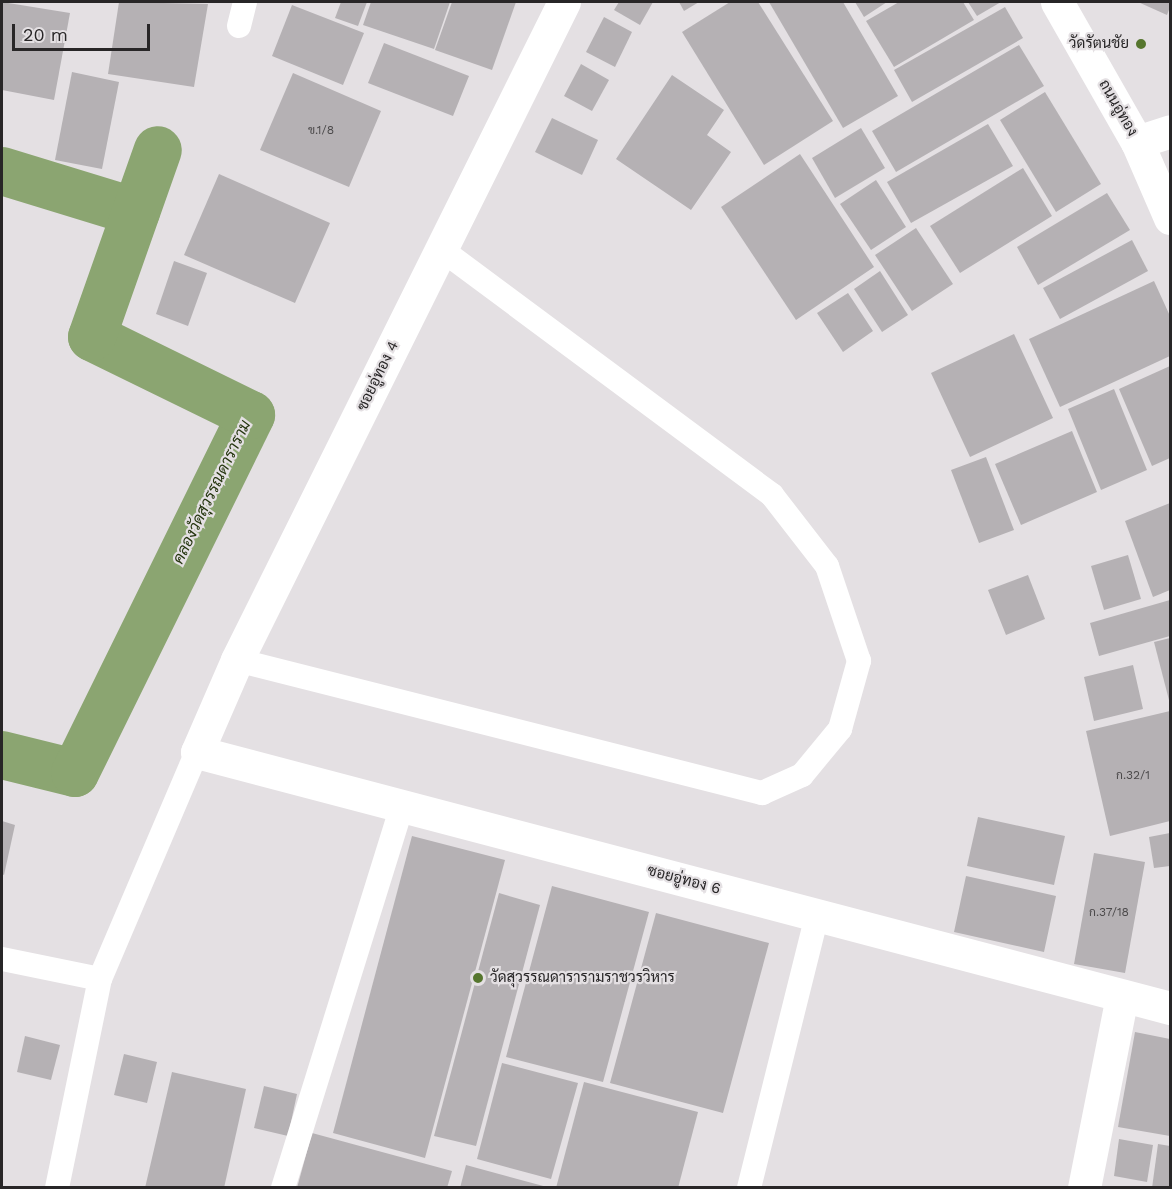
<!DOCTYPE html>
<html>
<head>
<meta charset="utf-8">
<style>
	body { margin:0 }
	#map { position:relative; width:1172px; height:1189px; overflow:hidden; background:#e4e0e3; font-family:"Work Sans",Sarabun,sans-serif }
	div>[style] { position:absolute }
	.canal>* { height:48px; margin:-24px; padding:0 24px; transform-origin:24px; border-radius:24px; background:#8ba571 }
	.building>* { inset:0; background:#b5b1b4 }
	.service>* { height:24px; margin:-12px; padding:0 12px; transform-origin:12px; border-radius:12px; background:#fff }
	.minor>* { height:33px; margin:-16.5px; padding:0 16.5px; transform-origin:16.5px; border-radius:16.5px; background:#fff }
	.secondary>* { height:33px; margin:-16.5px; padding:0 16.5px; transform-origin:16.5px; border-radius:16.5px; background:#fff }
	.dots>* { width:16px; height:16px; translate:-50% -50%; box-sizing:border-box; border:3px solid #e4e0e3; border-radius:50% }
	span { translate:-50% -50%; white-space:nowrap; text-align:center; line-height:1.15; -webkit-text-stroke:4.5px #e4e0e3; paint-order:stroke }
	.number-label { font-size:12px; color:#4b494a }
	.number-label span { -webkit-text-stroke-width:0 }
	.poi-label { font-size:15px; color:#282627 }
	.right { translate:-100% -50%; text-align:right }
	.left { translate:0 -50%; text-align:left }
	.street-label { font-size:15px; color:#282627 }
	.water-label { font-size:16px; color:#24350e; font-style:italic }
	.frame { position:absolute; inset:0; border:3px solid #282627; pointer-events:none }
	.scale { position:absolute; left:12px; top:24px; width:138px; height:27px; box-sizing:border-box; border:3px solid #282627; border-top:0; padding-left:8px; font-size:18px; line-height:21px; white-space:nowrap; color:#282627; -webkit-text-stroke:4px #e4e0e3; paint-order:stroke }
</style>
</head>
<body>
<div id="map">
	<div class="canal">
		<i style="left:2px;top:171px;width:140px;rotate:17deg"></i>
		<i style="left:2px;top:755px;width:75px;rotate:13.9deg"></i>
		<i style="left:75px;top:773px;width:399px;rotate:-63.8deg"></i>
		<i style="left:251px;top:415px;width:177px;rotate:-153.9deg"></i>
		<i style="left:92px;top:337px;width:198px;rotate:-70.6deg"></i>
	</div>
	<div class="building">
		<i style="clip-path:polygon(2px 2px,70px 13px,54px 100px,2px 90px)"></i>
		<i style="clip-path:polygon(119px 2px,208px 4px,194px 87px,108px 74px)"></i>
		<i style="clip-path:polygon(341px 2px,367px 2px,358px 26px,335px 18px)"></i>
		<i style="clip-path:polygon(371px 2px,450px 2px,434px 49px,363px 25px)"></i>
		<i style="clip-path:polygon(452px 2px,516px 2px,492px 70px,435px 50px)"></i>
		<i style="clip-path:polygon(619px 2px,653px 2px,640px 25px,614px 10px)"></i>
		<i style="clip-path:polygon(679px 2px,699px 2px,684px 11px)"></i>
		<i style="clip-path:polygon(730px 2px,758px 2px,833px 121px,764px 165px,682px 32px)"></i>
		<i style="clip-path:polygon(769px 2px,843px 2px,898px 96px,843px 128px)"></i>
		<i style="clip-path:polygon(855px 2px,887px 2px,864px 17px)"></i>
		<i style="clip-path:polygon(899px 2px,963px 2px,974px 20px,894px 67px,866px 21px)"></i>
		<i style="clip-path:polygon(968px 2px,1001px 2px,977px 16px)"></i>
		<i style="clip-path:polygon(1138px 2px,1170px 2px,1170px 7px,1167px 15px)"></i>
		<i style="clip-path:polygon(292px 5px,364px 33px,343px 85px,272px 56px)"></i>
		<i style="clip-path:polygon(1005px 7px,1023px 38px,912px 102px,894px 70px)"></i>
		<i style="clip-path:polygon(604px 17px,632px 32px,615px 67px,586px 52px)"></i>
		<i style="clip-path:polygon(384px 43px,469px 76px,453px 116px,368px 83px)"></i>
		<i style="clip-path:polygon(1019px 45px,1044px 86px,896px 172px,872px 131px)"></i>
		<i style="clip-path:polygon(581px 64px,609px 80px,592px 111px,564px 96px)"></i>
		<i style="clip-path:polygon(72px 72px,119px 82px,102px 169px,55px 160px)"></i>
		<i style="clip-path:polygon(293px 73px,381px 111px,349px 187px,260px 150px)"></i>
		<i style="clip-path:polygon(672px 75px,724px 110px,707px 135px,731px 152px,691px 210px,616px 159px)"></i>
		<i style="clip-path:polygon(1045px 92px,1101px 184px,1056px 212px,1000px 120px)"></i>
		<i style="clip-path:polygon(552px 118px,598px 140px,582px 175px,535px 152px)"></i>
		<i style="clip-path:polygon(988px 124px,1013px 166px,911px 223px,887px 182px)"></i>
		<i style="clip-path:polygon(861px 128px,885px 168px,835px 198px,812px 158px)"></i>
		<i style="clip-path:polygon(800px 154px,874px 267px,796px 320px,721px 207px)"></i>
		<i style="clip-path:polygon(1023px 168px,1052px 216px,960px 273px,930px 226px)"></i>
		<i style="clip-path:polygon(219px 174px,330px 223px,295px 303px,184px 255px)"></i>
		<i style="clip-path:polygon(876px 180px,906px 227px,871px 250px,840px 204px)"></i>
		<i style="clip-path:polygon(1107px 193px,1130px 230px,1038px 285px,1017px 247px)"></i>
		<i style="clip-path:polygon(916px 228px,953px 284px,912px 311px,875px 255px)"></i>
		<i style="clip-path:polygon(1132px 240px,1148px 271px,1060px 319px,1043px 288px)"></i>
		<i style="clip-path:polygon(174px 261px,207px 273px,188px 326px,156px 314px)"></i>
		<i style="clip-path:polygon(880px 271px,908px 315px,882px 332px,854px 289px)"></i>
		<i style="clip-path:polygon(1154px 281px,1170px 316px,1170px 356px,1060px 407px,1029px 339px)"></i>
		<i style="clip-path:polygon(848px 293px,873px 331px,843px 352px,817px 313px)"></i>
		<i style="clip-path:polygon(1014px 334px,1053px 418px,970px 457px,931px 373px)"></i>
		<i style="clip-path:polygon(1170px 366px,1170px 458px,1152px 466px,1119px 389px)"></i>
		<i style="clip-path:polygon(1114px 389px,1147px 470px,1101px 490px,1068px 409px)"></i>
		<i style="clip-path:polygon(1072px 431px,1097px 492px,1021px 525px,995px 464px)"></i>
		<i style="clip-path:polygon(986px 457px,1014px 530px,979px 543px,951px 470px)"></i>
		<i style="clip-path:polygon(1170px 503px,1170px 590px,1153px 597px,1125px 521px)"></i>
		<i style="clip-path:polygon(1128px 555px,1141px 599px,1104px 610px,1091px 566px)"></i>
		<i style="clip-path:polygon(1028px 575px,1045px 619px,1006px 635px,988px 590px)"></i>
		<i style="clip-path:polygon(1170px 600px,1170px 636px,1099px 656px,1090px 623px)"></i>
		<i style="clip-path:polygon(1170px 638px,1170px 704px,1154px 642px)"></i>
		<i style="clip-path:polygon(1133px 665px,1143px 709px,1094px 721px,1084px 677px)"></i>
		<i style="clip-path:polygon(1170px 711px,1170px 821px,1110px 836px,1086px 731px)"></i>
		<i style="clip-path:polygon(978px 817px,1065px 836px,1054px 885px,967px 866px)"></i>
		<i style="clip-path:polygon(2px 821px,15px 825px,4px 875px,2px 874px)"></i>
		<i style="clip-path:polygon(1170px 833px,1170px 866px,1154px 868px,1149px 837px)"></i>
		<i style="clip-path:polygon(412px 836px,505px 860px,425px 1158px,333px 1133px)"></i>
		<i style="clip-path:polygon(1094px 853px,1145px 862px,1125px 973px,1074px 964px)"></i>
		<i style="clip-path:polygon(966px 876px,1056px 896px,1044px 952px,954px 932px)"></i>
		<i style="clip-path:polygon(552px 886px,649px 912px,603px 1082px,506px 1057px)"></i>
		<i style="clip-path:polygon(499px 893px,540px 905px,476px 1146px,434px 1136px)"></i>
		<i style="clip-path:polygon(656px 913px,769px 943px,723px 1113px,610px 1083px)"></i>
		<i style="clip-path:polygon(1135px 1032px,1170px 1039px,1170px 1136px,1118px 1127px)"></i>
		<i style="clip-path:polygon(25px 1036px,60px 1045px,51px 1080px,17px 1072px)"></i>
		<i style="clip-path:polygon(124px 1054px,157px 1062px,147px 1103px,114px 1095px)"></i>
		<i style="clip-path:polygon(502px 1063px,578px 1083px,551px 1179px,477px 1159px)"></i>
		<i style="clip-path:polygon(172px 1072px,246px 1089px,224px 1188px,145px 1188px)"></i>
		<i style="clip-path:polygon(584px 1082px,698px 1112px,678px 1188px,556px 1188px)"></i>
		<i style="clip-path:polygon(264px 1086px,297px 1094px,288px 1136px,254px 1128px)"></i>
		<i style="clip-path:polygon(312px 1133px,452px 1171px,447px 1188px,297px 1188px)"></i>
		<i style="clip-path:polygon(1119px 1139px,1153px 1145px,1147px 1182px,1114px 1176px)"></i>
		<i style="clip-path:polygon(1158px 1144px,1170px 1146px,1170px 1188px,1152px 1188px)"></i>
		<i style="clip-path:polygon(466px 1165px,547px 1187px,547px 1188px,460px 1188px)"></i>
	</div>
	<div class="service">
		<i style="left:239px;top:26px;width:25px;rotate:-76deg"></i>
		<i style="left:237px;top:660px;width:542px;rotate:14.22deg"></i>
		<i style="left:762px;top:793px;width:44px;rotate:-24.2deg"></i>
		<i style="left:802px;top:775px;width:60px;rotate:-50.4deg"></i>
		<i style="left:840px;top:729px;width:71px;rotate:-74.4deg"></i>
		<i style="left:859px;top:661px;width:100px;rotate:-108.6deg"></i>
		<i style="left:827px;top:566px;width:90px;rotate:-127.8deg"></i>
		<i style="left:772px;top:495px;width:412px;rotate:-143.4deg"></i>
		<i style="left:2px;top:959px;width:100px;rotate:11.5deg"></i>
		<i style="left:100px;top:979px;width:247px;rotate:-66.9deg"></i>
		<i style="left:57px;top:1188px;width:213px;rotate:-78.4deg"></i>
		<i style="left:283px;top:1188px;width:401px;rotate:-72.7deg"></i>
		<i style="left:749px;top:1188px;width:281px;rotate:-76deg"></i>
	</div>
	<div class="minor">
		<i style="left:564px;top:2px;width:735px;rotate:116.43deg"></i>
		<i style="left:237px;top:660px;width:100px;rotate:113.5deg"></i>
		<i style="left:197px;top:752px;width:1006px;rotate:14.74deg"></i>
		<i style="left:1137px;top:142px;width:35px;rotate:-18deg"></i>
		<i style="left:1084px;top:1188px;width:196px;rotate:-78.8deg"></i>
	</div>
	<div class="secondary">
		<i style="left:1057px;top:2px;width:161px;rotate:60.3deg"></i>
		<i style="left:1137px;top:142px;width:83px;rotate:66.5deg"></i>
	</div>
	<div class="dots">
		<i style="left:1141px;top:44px;background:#56762e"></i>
		<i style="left:478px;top:978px;background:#56762e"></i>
	</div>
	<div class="number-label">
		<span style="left:321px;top:131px">ข.1/8</span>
		<span style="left:1133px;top:776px">ก.32/1</span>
		<span style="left:1109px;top:913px">ก.37/18</span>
	</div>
	<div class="poi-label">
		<span class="right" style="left:1129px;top:44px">วัดรัตนชัย</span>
		<span class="left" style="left:490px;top:978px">วัดสุวรรณดารารามราชวรวิหาร</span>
	</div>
	<div class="street-label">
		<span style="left:1118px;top:108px;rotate:60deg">ถนนอู่ทอง</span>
		<span style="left:378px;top:376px;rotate:-64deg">ซอยอู่ทอง 4</span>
		<span style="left:684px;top:880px;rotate:15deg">ซอยอู่ทอง 6</span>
	</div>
	<div class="water-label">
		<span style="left:212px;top:492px;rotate:-64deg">คลองวัดสุวรรณดาราราม</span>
	</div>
	<div class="frame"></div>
	<div class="scale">20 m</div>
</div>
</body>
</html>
